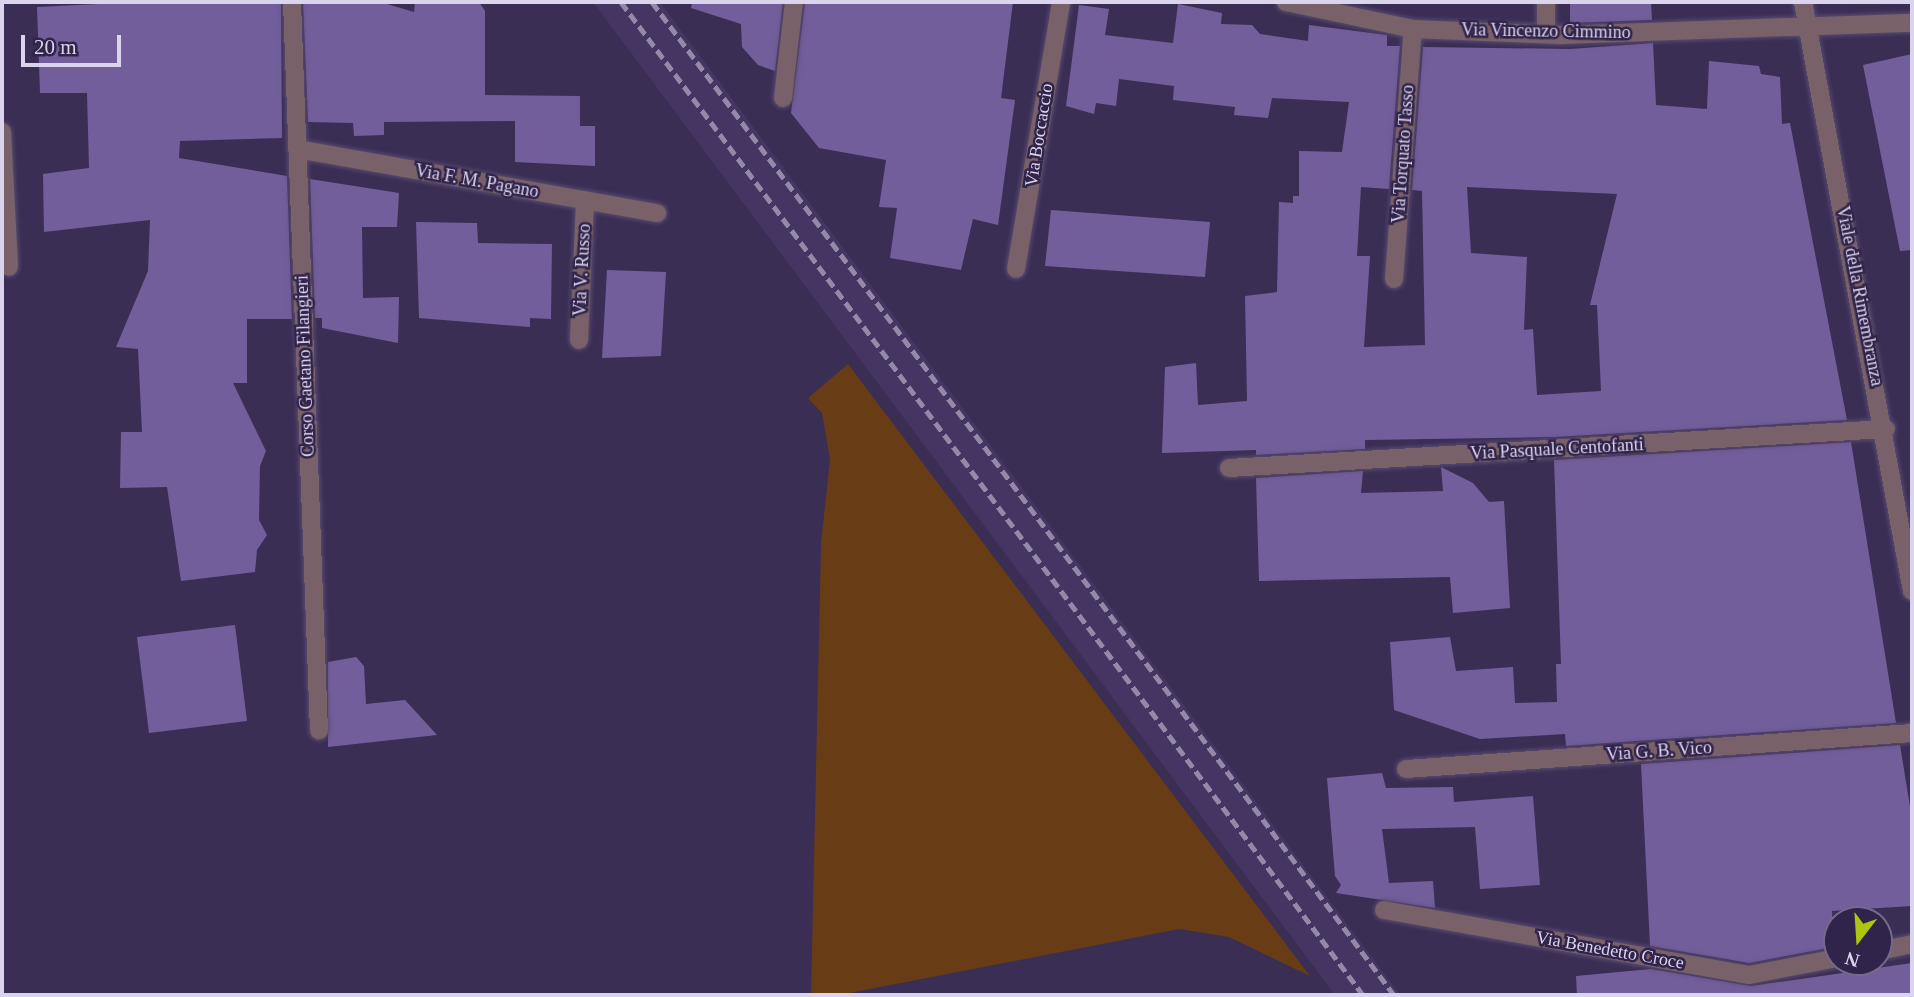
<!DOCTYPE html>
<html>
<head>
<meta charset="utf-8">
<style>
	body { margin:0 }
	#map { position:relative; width:1914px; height:997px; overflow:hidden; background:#3b2e55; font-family:Georgia,serif }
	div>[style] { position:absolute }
	.built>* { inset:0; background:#453563 }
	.green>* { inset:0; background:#683c15 }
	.building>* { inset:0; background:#735e9c }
	.roads { filter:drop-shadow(0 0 2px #584c70) drop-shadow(0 0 2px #584c70) }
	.minor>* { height:18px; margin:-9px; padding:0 9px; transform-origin:9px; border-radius:9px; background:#786168 }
	.tertiary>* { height:18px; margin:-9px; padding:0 9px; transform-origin:9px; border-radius:9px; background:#786168 }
	.rail>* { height:5px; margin-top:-2.5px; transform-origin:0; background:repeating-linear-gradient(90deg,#9389a8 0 10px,transparent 0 15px) }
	span { translate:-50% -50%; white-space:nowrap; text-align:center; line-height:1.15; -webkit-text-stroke:5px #31244a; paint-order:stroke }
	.street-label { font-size:18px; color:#dbd4ed }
	.frame { position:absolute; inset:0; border:4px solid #dbd4ed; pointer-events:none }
	.north { position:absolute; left:1823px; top:906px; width:70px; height:70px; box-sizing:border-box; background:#31244a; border:2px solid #756a8b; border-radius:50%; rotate:197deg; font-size:19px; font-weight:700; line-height:28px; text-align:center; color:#dbd4ed }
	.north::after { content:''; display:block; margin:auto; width:24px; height:32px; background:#adc60f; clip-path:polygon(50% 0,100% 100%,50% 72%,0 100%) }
	.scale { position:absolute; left:21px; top:35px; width:100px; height:32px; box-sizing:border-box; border:4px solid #dbd4ed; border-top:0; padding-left:9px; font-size:21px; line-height:24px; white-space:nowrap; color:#dbd4ed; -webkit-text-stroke:5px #31244a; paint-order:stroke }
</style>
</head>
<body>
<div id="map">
	<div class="built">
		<i style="clip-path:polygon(593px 2px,660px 2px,1400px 995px,1335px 995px)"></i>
	</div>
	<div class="green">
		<i style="clip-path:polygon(848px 364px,1310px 976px,1229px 937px,1179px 929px,839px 995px,811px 995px,821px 544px,830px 459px,822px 413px,808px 398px)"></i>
	</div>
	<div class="building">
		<i style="clip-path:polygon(140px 2px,281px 2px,282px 138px,180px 141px,179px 158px,287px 176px,292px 319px,247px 319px,247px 383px,233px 383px,266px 451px,260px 466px,259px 520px,267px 535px,257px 550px,255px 572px,181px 581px,167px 487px,120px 488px,121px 432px,142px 432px,138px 349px,116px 347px,148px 271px,150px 220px,44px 232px,43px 174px,89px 168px,87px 93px,40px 93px,37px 7px)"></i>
		<i style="clip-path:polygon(303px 2px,380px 2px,414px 12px,415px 2px,479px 2px,485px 11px,485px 95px,580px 96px,580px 126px,595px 126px,595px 166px,515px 162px,515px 121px,384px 122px,384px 135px,354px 136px,353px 123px,308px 122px)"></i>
		<i style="clip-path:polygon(692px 2px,783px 2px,775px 71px,758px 65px,742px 47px,741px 24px,691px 8px)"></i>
		<i style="clip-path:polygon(805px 2px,1013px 2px,1001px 98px,1015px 100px,998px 225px,973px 219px,961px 270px,890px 258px,897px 208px,879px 207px,886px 160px,819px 148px,791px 113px)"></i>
		<i style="clip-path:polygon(1570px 2px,1651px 2px,1652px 20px,1570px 23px)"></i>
		<i style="clip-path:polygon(evenodd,1178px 4px,1222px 13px,1221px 24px,1252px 25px,1260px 34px,1308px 41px,1309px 25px,1387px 35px,1387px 46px,1400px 46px,1389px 189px,1361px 187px,1357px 256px,1370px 256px,1364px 347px,1425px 345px,1422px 191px,1412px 190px,1423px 47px,1570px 49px,1653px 43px,1656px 105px,1707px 109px,1709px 61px,1759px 66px,1761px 74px,1780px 77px,1782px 124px,1790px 123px,1847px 420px,1554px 437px,1365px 440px,1365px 449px,1256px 455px,1256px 450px,1162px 453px,1165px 367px,1196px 363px,1198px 405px,1247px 401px,1245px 296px,1277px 292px,1279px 202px,1293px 203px,1293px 196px,1299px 196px,1299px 151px,1342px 152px,1349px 102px,1272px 98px,1268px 118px,1234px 115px,1235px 107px,1173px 100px,1174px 86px,1119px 79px,1116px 106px,1096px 103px,1094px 114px,1066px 106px,1079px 5px,1109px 9px,1105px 35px,1173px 43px,1178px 4px,1467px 187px,1617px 194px,1590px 305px,1597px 305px,1601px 391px,1537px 395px,1533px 329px,1524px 330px,1527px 257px,1471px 253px,1467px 187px)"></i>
		<i style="clip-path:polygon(1912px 54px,1912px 250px,1900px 251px,1863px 65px)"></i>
		<i style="clip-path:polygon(310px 179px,399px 193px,397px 227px,362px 227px,363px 298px,399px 297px,398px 343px,322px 328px,322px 318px,315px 318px)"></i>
		<i style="clip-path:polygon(1051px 210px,1210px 222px,1205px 277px,1045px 266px)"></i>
		<i style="clip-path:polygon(416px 222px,477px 223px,478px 243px,552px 244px,551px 319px,530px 318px,530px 327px,419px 318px)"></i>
		<i style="clip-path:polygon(607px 270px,666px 272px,661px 356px,602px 358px)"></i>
		<i style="clip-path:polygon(1851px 442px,1896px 723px,1566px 746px,1565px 734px,1480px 739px,1394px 710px,1390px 642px,1450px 637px,1456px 671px,1513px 667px,1515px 703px,1557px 702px,1556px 664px,1561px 664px,1554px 460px)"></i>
		<i style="clip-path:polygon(1441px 467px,1473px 483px,1489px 502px,1504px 501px,1510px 608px,1453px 613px,1450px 577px,1259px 581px,1256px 478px,1363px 471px,1361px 493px,1443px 491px)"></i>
		<i style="clip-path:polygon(235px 625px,247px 721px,149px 733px,137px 637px)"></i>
		<i style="clip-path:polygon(356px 657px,364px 666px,366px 704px,405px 700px,437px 735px,328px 747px,328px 662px)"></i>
		<i style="clip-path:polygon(1900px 745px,1912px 819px,1912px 906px,1832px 911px,1834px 947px,1749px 963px,1650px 946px,1641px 764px)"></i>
		<i style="clip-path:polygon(1382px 773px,1386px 788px,1453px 787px,1454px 802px,1533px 796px,1540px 885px,1480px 889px,1475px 827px,1382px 829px,1389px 883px,1433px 881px,1435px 908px,1336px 893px,1341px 885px,1335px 876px,1327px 778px)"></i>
		<i style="clip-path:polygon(1912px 963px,1912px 995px,1577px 995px,1576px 976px,1651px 969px,1751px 986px)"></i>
	</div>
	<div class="roads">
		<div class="minor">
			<i style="left:292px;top:2px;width:729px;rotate:87.88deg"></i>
			<i style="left:1286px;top:2px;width:130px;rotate:12deg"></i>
			<i style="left:1413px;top:29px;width:147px;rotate:2.3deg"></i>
			<i style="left:1560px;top:35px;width:352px;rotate:-2deg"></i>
			<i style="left:1546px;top:34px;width:32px;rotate:-90deg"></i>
			<i style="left:783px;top:98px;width:97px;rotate:-83.5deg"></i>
			<i style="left:2px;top:132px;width:135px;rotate:87deg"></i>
			<i style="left:297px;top:149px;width:366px;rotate:10.1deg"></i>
			<i style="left:1016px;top:269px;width:271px;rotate:-80.4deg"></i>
			<i style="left:1394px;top:279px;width:251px;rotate:-85.7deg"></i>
			<i style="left:579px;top:340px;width:140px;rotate:-87.5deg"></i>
			<i style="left:1229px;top:468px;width:658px;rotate:-3.4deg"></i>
			<i style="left:1406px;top:769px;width:507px;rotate:-4.07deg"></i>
			<i style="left:1384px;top:910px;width:371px;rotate:10.1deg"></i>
			<i style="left:1749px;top:975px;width:90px;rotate:-10.9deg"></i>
			<i style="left:1879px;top:951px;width:34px;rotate:-12deg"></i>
		</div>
		<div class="tertiary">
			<i style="left:1803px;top:2px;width:599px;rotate:79.52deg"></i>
		</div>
	</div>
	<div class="rail">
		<i style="left:621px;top:2px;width:1240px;rotate:53.23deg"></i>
		<i style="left:652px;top:2px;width:1240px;rotate:53.23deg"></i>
	</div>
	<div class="street-label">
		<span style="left:1546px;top:31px;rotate:1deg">Via Vincenzo Cimmino</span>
		<span style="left:1039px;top:135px;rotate:-81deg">Via Boccaccio</span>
		<span style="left:1403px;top:154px;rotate:-86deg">Via Torquato Tasso</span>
		<span style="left:477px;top:181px;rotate:10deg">Via F. M. Pagano</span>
		<span style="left:582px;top:270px;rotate:-87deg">Via V. Russo</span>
		<span style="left:1860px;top:296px;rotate:79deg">Viale della Rimembranza</span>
		<span style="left:305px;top:366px;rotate:-92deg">Corso Gaetano Filangieri</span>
		<span style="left:1557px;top:449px;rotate:-3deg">Via Pasquale Centofanti</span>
		<span style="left:1659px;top:751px;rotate:-4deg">Via G. B. Vico</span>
		<span style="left:1610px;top:950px;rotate:10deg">Via Benedetto Croce</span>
	</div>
	<div class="frame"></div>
	<div class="north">N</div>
	<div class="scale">20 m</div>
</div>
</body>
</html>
